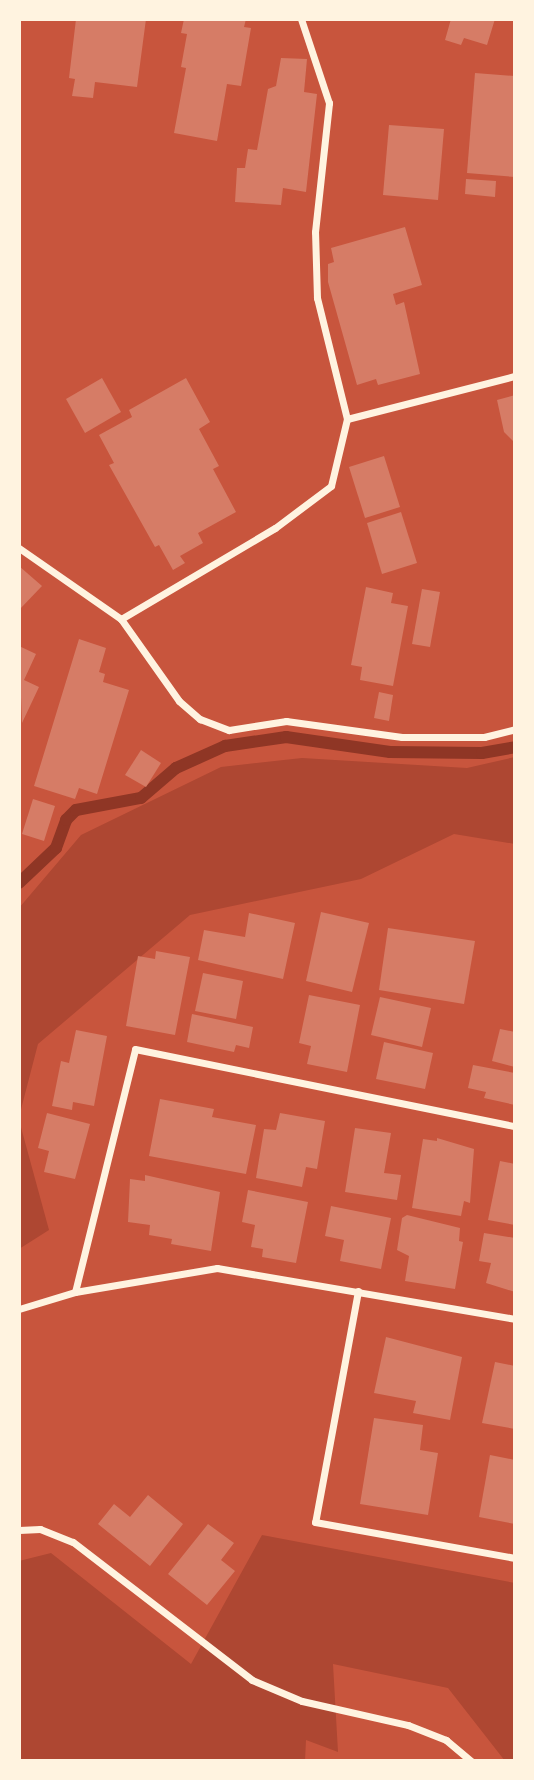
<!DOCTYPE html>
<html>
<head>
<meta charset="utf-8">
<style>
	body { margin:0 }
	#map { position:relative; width:534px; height:1780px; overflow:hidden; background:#c8553d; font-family:Cabin,sans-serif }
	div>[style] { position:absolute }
	.green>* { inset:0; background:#ae4732 }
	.stream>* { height:12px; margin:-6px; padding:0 6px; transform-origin:6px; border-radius:6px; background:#8f3625 }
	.building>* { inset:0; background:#d67c66 }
	.minor>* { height:7px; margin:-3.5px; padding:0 3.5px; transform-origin:3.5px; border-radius:3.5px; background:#fff3e0 }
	span { translate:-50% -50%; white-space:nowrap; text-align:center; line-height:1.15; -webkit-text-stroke:7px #fff3e0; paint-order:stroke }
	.frame { position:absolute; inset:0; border:21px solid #fff3e0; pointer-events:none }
</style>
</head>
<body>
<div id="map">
	<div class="green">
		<i style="clip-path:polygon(515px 757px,515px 844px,454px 834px,361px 879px,190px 915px,38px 1044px,19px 1117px,19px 908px,81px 835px,221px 767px,302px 758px,467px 768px)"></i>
		<i style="clip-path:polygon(19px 1120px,49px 1230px,19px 1249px)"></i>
		<i style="clip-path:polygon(262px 1535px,515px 1583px,515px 1761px,505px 1761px,448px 1688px,333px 1664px,338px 1752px,306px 1740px,305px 1761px,19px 1761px,19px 1561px,51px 1553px,191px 1664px)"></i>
	</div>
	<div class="stream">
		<i style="left:19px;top:883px;width:51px;rotate:-43.4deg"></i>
		<i style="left:56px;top:848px;width:30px;rotate:-70deg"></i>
		<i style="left:66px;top:820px;width:14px;rotate:-45deg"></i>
		<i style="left:76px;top:810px;width:66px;rotate:-10.5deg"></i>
		<i style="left:141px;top:798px;width:46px;rotate:-40.6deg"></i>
		<i style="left:176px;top:768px;width:54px;rotate:-24.2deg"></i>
		<i style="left:225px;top:746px;width:62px;rotate:-8.4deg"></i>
		<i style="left:286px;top:737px;width:105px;rotate:8.2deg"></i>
		<i style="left:390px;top:752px;width:92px;rotate:0.6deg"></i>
		<i style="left:482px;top:753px;width:34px;rotate:-10deg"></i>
	</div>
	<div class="building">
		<i style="clip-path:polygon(76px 19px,146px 19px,137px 87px,95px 82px,93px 98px,72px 96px,75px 79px,69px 78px)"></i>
		<i style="clip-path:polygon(184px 19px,246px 19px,244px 27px,251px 28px,241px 86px,227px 84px,217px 141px,174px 133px,186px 68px,181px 67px,187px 34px,181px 33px)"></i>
		<i style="clip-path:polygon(451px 19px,495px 19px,487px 45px,464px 38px,461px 45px,445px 40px)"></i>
		<i style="clip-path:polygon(281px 58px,307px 59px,304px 92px,317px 94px,306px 192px,283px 188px,281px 205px,235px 202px,237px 168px,245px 168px,248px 149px,257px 150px,268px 89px,276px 86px)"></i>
		<i style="clip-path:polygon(475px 73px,515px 76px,515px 177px,467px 173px)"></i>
		<i style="clip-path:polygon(389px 125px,444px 129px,438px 200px,383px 195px)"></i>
		<i style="clip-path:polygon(466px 179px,496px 181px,495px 197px,465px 194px)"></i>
		<i style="clip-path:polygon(405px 227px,422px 285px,393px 294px,396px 305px,404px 302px,420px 374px,378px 385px,376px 379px,357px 385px,328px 282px,328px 264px,334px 262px,331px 248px)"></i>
		<i style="clip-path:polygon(102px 378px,121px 412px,85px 433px,66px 399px)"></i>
		<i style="clip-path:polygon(186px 378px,210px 422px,199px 429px,219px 466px,213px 469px,236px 512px,198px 533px,203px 543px,180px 556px,185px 563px,173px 570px,159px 545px,155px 547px,109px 465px,114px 463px,99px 435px,132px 417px,129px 410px)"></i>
		<i style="clip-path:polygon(515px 395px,515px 440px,513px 441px,504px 432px,497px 400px)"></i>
		<i style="clip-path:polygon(384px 456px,400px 507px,365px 518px,349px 467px)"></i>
		<i style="clip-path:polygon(401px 512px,417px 563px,382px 574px,367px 523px)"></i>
		<i style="clip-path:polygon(19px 566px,42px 586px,19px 610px)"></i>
		<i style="clip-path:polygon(366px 587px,393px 593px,391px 603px,408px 606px,393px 686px,360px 680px,362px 667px,351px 665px)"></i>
		<i style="clip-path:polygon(422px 589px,440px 592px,430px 647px,412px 644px)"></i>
		<i style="clip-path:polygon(79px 639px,106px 648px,99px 672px,105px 674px,103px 682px,129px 690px,97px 794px,79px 788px,75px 799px,34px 786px)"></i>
		<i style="clip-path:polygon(19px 646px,36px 654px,24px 680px,39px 687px,22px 723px)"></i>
		<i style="clip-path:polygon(379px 692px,393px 695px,389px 721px,374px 718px)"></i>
		<i style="clip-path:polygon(141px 750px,161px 763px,146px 787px,125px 775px)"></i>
		<i style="clip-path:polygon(33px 799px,55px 806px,44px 841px,22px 834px)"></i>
		<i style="clip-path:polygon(321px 912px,369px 923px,352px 992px,306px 981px)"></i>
		<i style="clip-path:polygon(249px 913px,295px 923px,283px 979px,198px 960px,204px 930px,245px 937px)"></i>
		<i style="clip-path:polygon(388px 928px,475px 941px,464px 1004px,379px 990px)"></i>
		<i style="clip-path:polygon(156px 951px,190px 957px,175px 1035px,126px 1026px,138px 956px,155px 959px)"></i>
		<i style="clip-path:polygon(203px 973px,243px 981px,236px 1019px,195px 1011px)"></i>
		<i style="clip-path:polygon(309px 995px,360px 1005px,347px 1072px,307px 1064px,311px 1046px,299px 1043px)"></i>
		<i style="clip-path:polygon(380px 997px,431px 1008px,422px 1047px,371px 1035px)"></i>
		<i style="clip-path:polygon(192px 1014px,253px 1027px,249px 1048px,236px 1045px,234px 1052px,187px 1042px)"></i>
		<i style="clip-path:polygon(500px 1029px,515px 1032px,515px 1067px,492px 1061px)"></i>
		<i style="clip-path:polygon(76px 1030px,107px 1036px,94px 1106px,73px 1102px,72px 1110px,52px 1106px,61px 1061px,69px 1063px)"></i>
		<i style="clip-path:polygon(384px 1042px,433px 1053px,425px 1089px,376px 1079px)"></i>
		<i style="clip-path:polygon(473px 1065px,515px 1073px,515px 1105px,484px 1098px,486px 1092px,468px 1088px)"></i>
		<i style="clip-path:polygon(160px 1099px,214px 1109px,212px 1117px,256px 1125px,246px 1174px,149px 1156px)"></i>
		<i style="clip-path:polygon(47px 1113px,90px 1124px,75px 1179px,44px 1172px,49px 1151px,38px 1148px)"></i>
		<i style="clip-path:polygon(280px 1113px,325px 1121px,317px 1169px,306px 1167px,302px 1187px,256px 1178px,264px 1129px,276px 1130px)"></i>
		<i style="clip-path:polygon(355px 1128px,391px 1133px,384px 1173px,401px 1175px,397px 1200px,345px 1192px)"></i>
		<i style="clip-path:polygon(437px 1138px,474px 1149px,470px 1203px,464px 1201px,461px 1216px,412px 1208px,423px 1139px,437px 1141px)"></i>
		<i style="clip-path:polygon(500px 1161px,515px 1164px,515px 1225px,488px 1220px)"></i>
		<i style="clip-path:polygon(145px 1175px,220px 1192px,211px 1251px,171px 1244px,172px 1239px,149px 1235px,150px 1225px,128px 1222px,130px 1179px,145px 1181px)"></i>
		<i style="clip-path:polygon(248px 1190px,308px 1202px,296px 1263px,262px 1257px,263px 1249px,251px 1247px,255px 1225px,242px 1222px)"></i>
		<i style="clip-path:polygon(331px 1206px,391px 1218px,381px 1269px,340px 1261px,344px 1240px,325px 1236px)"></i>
		<i style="clip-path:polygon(407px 1215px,460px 1228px,459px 1241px,463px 1242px,455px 1289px,405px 1281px,409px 1256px,397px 1250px,402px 1218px)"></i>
		<i style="clip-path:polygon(484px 1233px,515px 1238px,515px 1292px,486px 1283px,491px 1263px,479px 1261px)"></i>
		<i style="clip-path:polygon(386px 1337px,462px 1357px,450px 1420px,413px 1413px,416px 1401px,374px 1393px)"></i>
		<i style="clip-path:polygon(495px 1362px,515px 1366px,515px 1429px,482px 1423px)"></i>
		<i style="clip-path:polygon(374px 1418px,423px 1425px,420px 1450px,438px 1453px,428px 1515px,360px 1504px)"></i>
		<i style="clip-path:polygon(490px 1455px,515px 1460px,515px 1524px,479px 1517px)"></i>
		<i style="clip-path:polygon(148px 1495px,183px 1524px,150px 1566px,98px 1524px,114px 1504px,130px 1517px)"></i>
		<i style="clip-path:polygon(208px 1524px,234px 1543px,221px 1560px,235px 1571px,207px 1605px,168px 1574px)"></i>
	</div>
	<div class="minor">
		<i style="left:347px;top:419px;width:173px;rotate:-14.4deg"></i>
		<i style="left:19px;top:548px;width:124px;rotate:34.8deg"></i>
		<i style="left:121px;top:619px;width:100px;rotate:54.7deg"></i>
		<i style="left:179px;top:701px;width:28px;rotate:41deg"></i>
		<i style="left:200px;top:719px;width:31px;rotate:21deg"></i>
		<i style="left:229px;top:730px;width:58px;rotate:-9deg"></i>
		<i style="left:286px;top:721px;width:117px;rotate:7.9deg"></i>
		<i style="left:402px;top:737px;width:82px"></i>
		<i style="left:484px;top:737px;width:32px;rotate:-14deg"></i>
		<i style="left:121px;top:619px;width:179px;rotate:-30.6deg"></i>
		<i style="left:275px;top:528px;width:70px;rotate:-36.9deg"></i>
		<i style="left:331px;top:486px;width:69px;rotate:-76.6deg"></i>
		<i style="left:347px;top:419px;width:125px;rotate:-103.9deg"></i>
		<i style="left:317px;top:298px;width:66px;rotate:-91.7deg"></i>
		<i style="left:315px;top:232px;width:130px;rotate:-83.8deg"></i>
		<i style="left:329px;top:103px;width:89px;rotate:-108.4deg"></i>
		<i style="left:358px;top:1291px;width:235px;rotate:100.5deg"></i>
		<i style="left:315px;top:1522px;width:203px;rotate:10.2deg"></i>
		<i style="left:75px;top:1292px;width:250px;rotate:-76.1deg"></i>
		<i style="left:135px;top:1049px;width:388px;rotate:11.5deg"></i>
		<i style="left:19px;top:1309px;width:59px;rotate:-16.9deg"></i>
		<i style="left:75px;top:1292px;width:144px;rotate:-9.6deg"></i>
		<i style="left:217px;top:1268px;width:302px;rotate:9.7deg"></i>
		<i style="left:19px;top:1530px;width:21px;rotate:-3deg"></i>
		<i style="left:40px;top:1529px;width:35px;rotate:22deg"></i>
		<i style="left:73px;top:1542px;width:226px;rotate:37.6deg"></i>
		<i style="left:252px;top:1680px;width:54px;rotate:22.8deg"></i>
		<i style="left:302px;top:1701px;width:109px;rotate:12.8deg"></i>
		<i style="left:408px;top:1725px;width:41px;rotate:21.5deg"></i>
		<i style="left:446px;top:1740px;width:33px;rotate:40deg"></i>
	</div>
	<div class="frame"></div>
</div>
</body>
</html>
